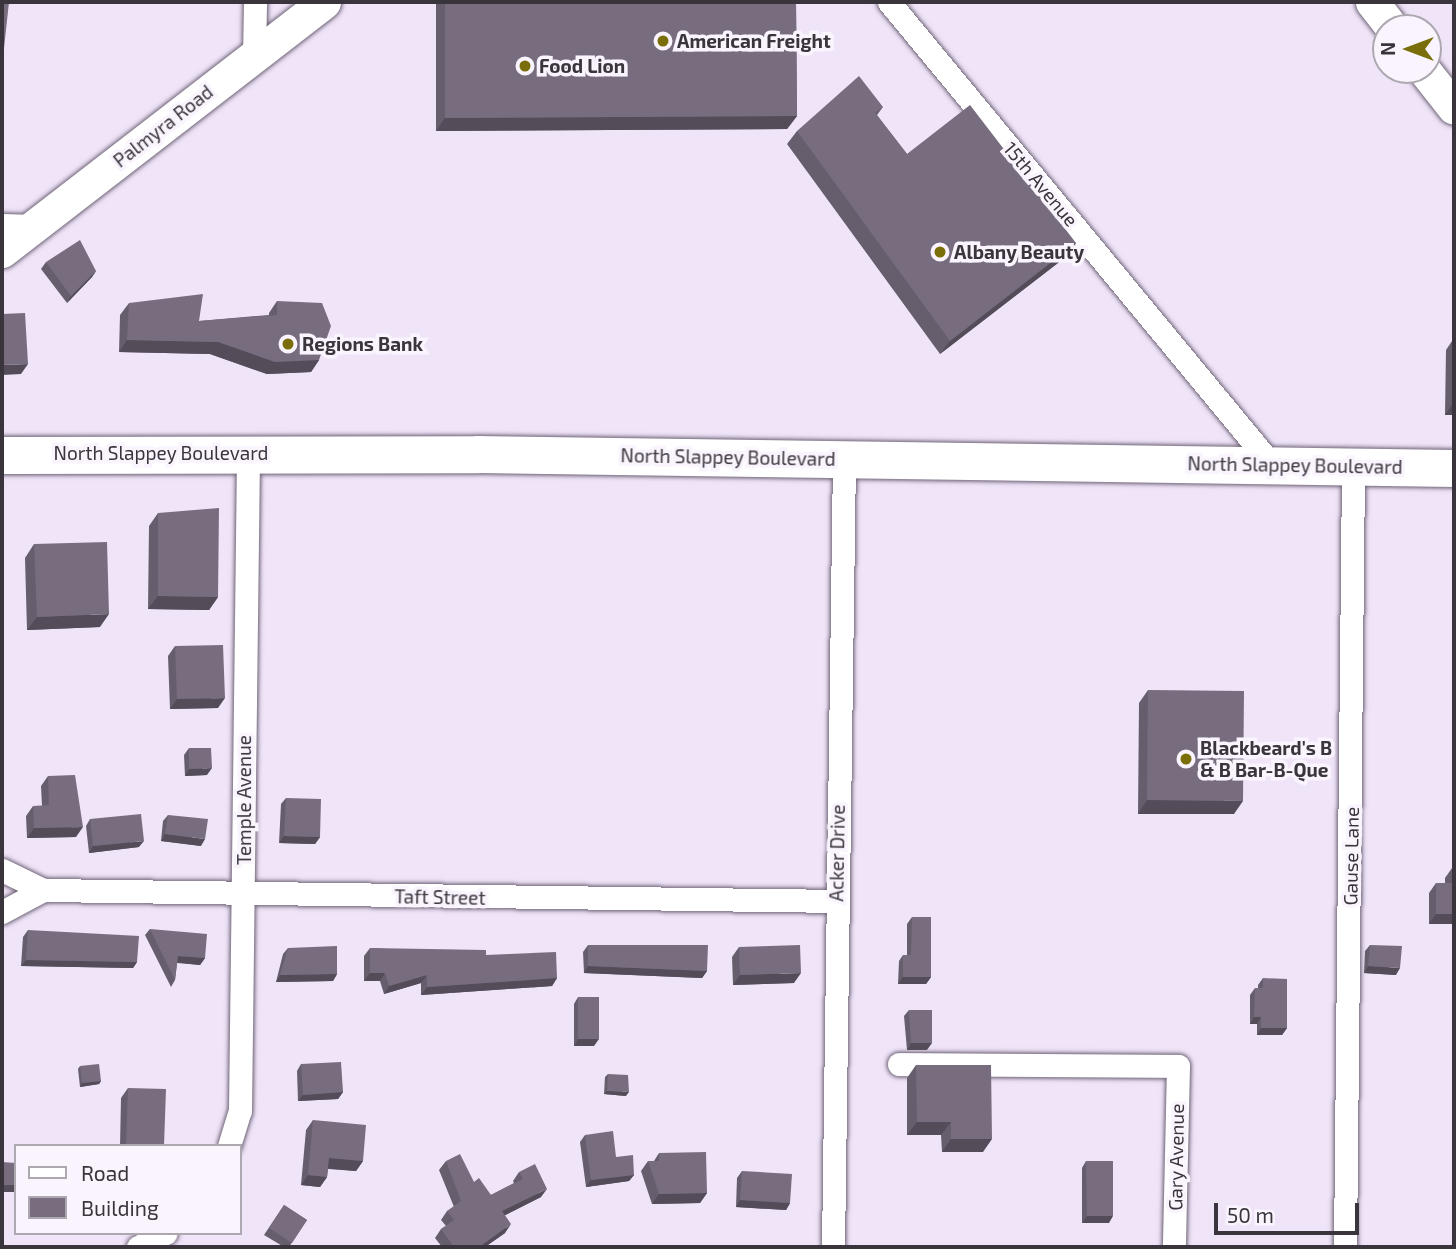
<!DOCTYPE html>
<html>
<head>
<meta charset="utf-8">
<style>
	body { margin:0 }
	#map { position:relative; width:1456px; height:1249px; overflow:hidden; background:#f0e4f9; font-family:"Exo 2",sans-serif }
	div>[style] { position:absolute }
	.roads { filter:drop-shadow(0 0 2px #6f6477) drop-shadow(0 0 2px #6f6477) }
	.street>* { height:23px; margin:-11.5px; padding:0 11.5px; transform-origin:11.5px; border-radius:11.5px; background:#fff }
	.secondary>* { height:33px; margin:-16.5px; padding:0 16.5px; transform-origin:16.5px; border-radius:16.5px; background:#fff }
	.primary>* { height:37px; margin:-18.5px; padding:0 18.5px; transform-origin:18.5px; border-radius:18.5px; background:#fff }
	.wall>* { inset:0; background:#675e6d }
	.shaded-wall>* { inset:0; background:#544c59 }
	.building>* { inset:0; background:#786d7f }
	.dots>* { width:19px; height:19px; translate:-50% -50%; box-sizing:border-box; border:4px solid #f9f4fd; border-radius:50% }
	span { translate:-50% -50%; white-space:nowrap; text-align:center; line-height:1.15; -webkit-text-stroke:7px #f9f4fd; paint-order:stroke }
	.poi-label { font-size:19px; color:#3a353d; font-weight:700 }
	.left { translate:0 -50%; text-align:left }
	.street-label { font-size:19px; color:#3a353d }
	.frame { position:absolute; inset:0; border:4px solid #3a353d; pointer-events:none }
	.legend { position:absolute; left:14px; top:1144px; width:228px; height:91px; box-sizing:border-box; background:#f9f4fd; border:2px solid #ada8b0; margin:0; padding:9px 12px; list-style:none; font-size:21px; color:#3a353d }
	.legend li { display:flex; align-items:center; gap:14px; height:35px }
	.legend b { width:35px; border:2px solid #ada8b0 }
	.north { position:absolute; left:1372px; top:14px; width:70px; height:70px; box-sizing:border-box; background:#f9f4fd; border:2px solid #ada8b0; border-radius:50%; rotate:270deg; font-size:19px; font-weight:700; line-height:28px; text-align:center; color:#3a353d }
	.north::after { content:''; display:block; margin:auto; width:24px; height:32px; background:#796e0a; clip-path:polygon(50% 0,100% 100%,50% 72%,0 100%) }
	.scale { position:absolute; left:1214px; top:1203px; width:145px; height:32px; box-sizing:border-box; border:4px solid #3a353d; border-top:0; padding-left:9px; font-size:21px; line-height:24px; white-space:nowrap; color:#3a353d; -webkit-text-stroke:5px #f9f4fd; paint-order:stroke }
</style>
</head>
<body>
<div id="map">
	<div class="roads">
		<div class="street">
			<i style="left:889px;top:2px;width:599px;rotate:50.41deg"></i>
			<i style="left:254px;top:56px;width:54px;rotate:-88.9deg"></i>
			<i style="left:2px;top:225px;width:32px;rotate:2deg"></i>
			<i style="left:2px;top:870px;width:46px;rotate:26deg"></i>
			<i style="left:43px;top:890px;width:794px;rotate:0.79deg"></i>
			<i style="left:2px;top:912px;width:47px;rotate:-28.2deg"></i>
			<i style="left:899px;top:1064px;width:279px;rotate:0.4deg"></i>
			<i style="left:1178px;top:1066px;width:181px;rotate:91.3deg"></i>
			<i style="left:229px;top:1146px;width:37px;rotate:-73deg"></i>
			<i style="left:240px;top:1111px;width:658px;rotate:-89.3deg"></i>
			<i style="left:138px;top:1247px;width:31px;rotate:-27deg"></i>
			<i style="left:833px;top:1247px;width:788px;rotate:-89.2deg"></i>
			<i style="left:1345px;top:1247px;width:782px;rotate:-89.41deg"></i>
		</div>
		<div class="secondary">
			<i style="left:1372px;top:2px;width:33px;rotate:52deg"></i>
			<i style="left:1424px;top:70px;width:48px;rotate:51.7deg"></i>
			<i style="left:2px;top:251px;width:407px;rotate:-37.7deg"></i>
		</div>
		<div class="primary">
			<i style="left:2px;top:455px;width:476px;rotate:-0.1deg"></i>
			<i style="left:478px;top:454px;width:976px;rotate:0.82deg"></i>
		</div>
	</div>
	<div class="wall">
		<i style="clip-path:polygon(436px 2px,796px 2px,797px 116px,787px 129px,436px 131px)"></i>
		<i style="clip-path:polygon(883px 107px,877px 115px,907px 154px,1076px 243px,1067px 256px,940px 354px,787px 144px,797px 131px)"></i>
		<i style="clip-path:polygon(46px 262px,96px 271px,92px 277px,67px 303px,41px 269px)"></i>
		<i style="clip-path:polygon(277px 301px,319px 360px,311px 372px,267px 374px,210px 354px,119px 352px,120px 315px,129px 303px,199px 321px,269px 315px,269px 313px)"></i>
		<i style="clip-path:polygon(1454px 338px,1454px 415px,1445px 415px,1446px 350px)"></i>
		<i style="clip-path:polygon(158px 513px,218px 597px,209px 610px,148px 609px,149px 526px)"></i>
		<i style="clip-path:polygon(34px 544px,100px 627px,27px 630px,25px 558px)"></i>
		<i style="clip-path:polygon(175px 646px,218px 708px,170px 709px,168px 656px)"></i>
		<i style="clip-path:polygon(1148px 690px,1234px 814px,1138px 814px,1139px 703px)"></i>
		<i style="clip-path:polygon(189px 748px,207px 775px,185px 776px,184px 755px)"></i>
		<i style="clip-path:polygon(48px 776px,76px 837px,27px 838px,26px 816px,33px 806px,42px 806px,41px 786px)"></i>
		<i style="clip-path:polygon(286px 798px,320px 837px,315px 844px,279px 843px,281px 804px)"></i>
		<i style="clip-path:polygon(168px 815px,201px 846px,161px 841px,163px 821px)"></i>
		<i style="clip-path:polygon(90px 819px,139px 847px,89px 853px,86px 826px)"></i>
		<i style="clip-path:polygon(1452px 868px,1454px 868px,1454px 924px,1429px 924px,1429px 893px,1436px 883px,1445px 883px,1445px 878px)"></i>
		<i style="clip-path:polygon(912px 917px,931px 977px,926px 984px,898px 984px,899px 961px,903px 955px,907px 955px,907px 924px)"></i>
		<i style="clip-path:polygon(150px 929px,205px 958px,200px 965px,177px 963px,175px 980px,171px 987px,145px 935px)"></i>
		<i style="clip-path:polygon(28px 930px,137px 962px,133px 968px,21px 966px,23px 937px)"></i>
		<i style="clip-path:polygon(588px 945px,707px 971px,702px 978px,584px 973px,583px 952px)"></i>
		<i style="clip-path:polygon(1370px 945px,1396px 975px,1364px 973px,1365px 951px)"></i>
		<i style="clip-path:polygon(739px 947px,794px 983px,733px 985px,732px 957px)"></i>
		<i style="clip-path:polygon(288px 948px,337px 974px,333px 981px,276px 982px,283px 954px)"></i>
		<i style="clip-path:polygon(370px 948px,486px 955px,557px 978px,552px 986px,421px 995px,421px 983px,384px 994px,380px 981px,364px 981px,364px 956px)"></i>
		<i style="clip-path:polygon(1263px 978px,1287px 1028px,1282px 1035px,1257px 1035px,1257px 1024px,1250px 1024px,1250px 995px,1255px 988px,1258px 988px,1258px 985px)"></i>
		<i style="clip-path:polygon(578px 997px,594px 1046px,574px 1046px,574px 1004px)"></i>
		<i style="clip-path:polygon(909px 1010px,927px 1050px,907px 1050px,904px 1016px)"></i>
		<i style="clip-path:polygon(301px 1064px,343px 1092px,338px 1099px,298px 1101px,297px 1071px)"></i>
		<i style="clip-path:polygon(916px 1065px,983px 1152px,942px 1152px,941px 1135px,907px 1135px,907px 1078px)"></i>
		<i style="clip-path:polygon(80px 1066px,101px 1081px,99px 1084px,80px 1087px,78px 1069px)"></i>
		<i style="clip-path:polygon(608px 1074px,626px 1096px,604px 1094px,605px 1077px)"></i>
		<i style="clip-path:polygon(128px 1088px,164px 1146px,120px 1146px,121px 1098px)"></i>
		<i style="clip-path:polygon(313px 1120px,363px 1161px,356px 1171px,328px 1169px,327px 1177px,320px 1187px,301px 1185px,306px 1130px)"></i>
		<i style="clip-path:polygon(585px 1135px,616px 1157px,634px 1175px,629px 1181px,586px 1187px,580px 1142px)"></i>
		<i style="clip-path:polygon(659px 1153px,707px 1193px,700px 1203px,652px 1204px,641px 1171px,648px 1161px,654px 1161px)"></i>
		<i style="clip-path:polygon(446px 1161px,491px 1195px,514px 1183px,513px 1181px,519px 1172px,541px 1197px,505px 1215px,505px 1233px,485px 1247px,442px 1247px,435px 1238px,441px 1229px,446px 1226px,441px 1220px,447px 1211px,454px 1207px,439px 1170px)"></i>
		<i style="clip-path:polygon(1086px 1161px,1109px 1223px,1082px 1223px,1082px 1168px)"></i>
		<i style="clip-path:polygon(742px 1171px,790px 1203px,786px 1210px,736px 1207px,737px 1178px)"></i>
		<i style="clip-path:polygon(284px 1205px,307px 1220px,289px 1247px,284px 1247px,264px 1235px)"></i>
	</div>
	<div class="shaded-wall">
		<i style="clip-path:polygon(797px 116px,787px 129px,436px 131px,445px 118px)"></i>
		<i style="clip-path:polygon(1076px 243px,1067px 256px,940px 354px,950px 341px)"></i>
		<i style="clip-path:polygon(96px 271px,92px 277px,67px 303px,71px 296px)"></i>
		<i style="clip-path:polygon(127px 340px,218px 342px,319px 360px,311px 372px,267px 374px,210px 354px,119px 352px)"></i>
		<i style="clip-path:polygon(28px 364px,21px 374px,2px 375px,2px 365px)"></i>
		<i style="clip-path:polygon(1454px 402px,1454px 415px,1445px 415px)"></i>
		<i style="clip-path:polygon(158px 596px,218px 597px,209px 610px,148px 609px)"></i>
		<i style="clip-path:polygon(109px 614px,100px 627px,27px 630px,37px 617px)"></i>
		<i style="clip-path:polygon(225px 698px,218px 708px,170px 709px,177px 699px)"></i>
		<i style="clip-path:polygon(212px 768px,207px 775px,185px 776px,189px 769px)"></i>
		<i style="clip-path:polygon(1147px 800px,1243px 801px,1234px 814px,1138px 814px)"></i>
		<i style="clip-path:polygon(83px 827px,76px 837px,27px 838px,34px 828px)"></i>
		<i style="clip-path:polygon(165px 834px,205px 839px,201px 846px,161px 841px)"></i>
		<i style="clip-path:polygon(284px 836px,320px 837px,315px 844px,279px 843px)"></i>
		<i style="clip-path:polygon(144px 841px,139px 847px,89px 853px,93px 846px)"></i>
		<i style="clip-path:polygon(1436px 914px,1454px 914px,1454px 924px,1429px 924px)"></i>
		<i style="clip-path:polygon(178px 956px,205px 958px,200px 965px,173px 962px)"></i>
		<i style="clip-path:polygon(26px 960px,137px 962px,133px 968px,21px 966px)"></i>
		<i style="clip-path:polygon(588px 966px,707px 971px,702px 978px,584px 973px)"></i>
		<i style="clip-path:polygon(1368px 966px,1400px 968px,1396px 975px,1364px 973px)"></i>
		<i style="clip-path:polygon(370px 973px,385px 973px,380px 981px,364px 981px)"></i>
		<i style="clip-path:polygon(801px 973px,794px 983px,733px 985px,740px 975px)"></i>
		<i style="clip-path:polygon(337px 974px,333px 981px,276px 982px,280px 975px)"></i>
		<i style="clip-path:polygon(427px 975px,421px 983px,384px 994px,389px 986px)"></i>
		<i style="clip-path:polygon(903px 977px,931px 977px,926px 984px,898px 984px)"></i>
		<i style="clip-path:polygon(557px 978px,552px 986px,421px 995px,427px 987px)"></i>
		<i style="clip-path:polygon(1254px 1017px,1261px 1017px,1257px 1024px,1250px 1024px)"></i>
		<i style="clip-path:polygon(1261px 1028px,1287px 1028px,1282px 1035px,1257px 1035px)"></i>
		<i style="clip-path:polygon(578px 1039px,599px 1039px,594px 1046px,574px 1046px)"></i>
		<i style="clip-path:polygon(911px 1043px,932px 1043px,927px 1050px,907px 1050px)"></i>
		<i style="clip-path:polygon(101px 1081px,99px 1084px,80px 1087px,82px 1083px)"></i>
		<i style="clip-path:polygon(607px 1091px,629px 1092px,626px 1096px,604px 1094px)"></i>
		<i style="clip-path:polygon(343px 1092px,338px 1099px,298px 1101px,303px 1095px)"></i>
		<i style="clip-path:polygon(917px 1122px,951px 1122px,941px 1135px,907px 1135px)"></i>
		<i style="clip-path:polygon(951px 1139px,992px 1139px,983px 1152px,942px 1152px)"></i>
		<i style="clip-path:polygon(329px 1158px,363px 1161px,356px 1171px,322px 1168px)"></i>
		<i style="clip-path:polygon(308px 1175px,327px 1177px,320px 1187px,301px 1185px)"></i>
		<i style="clip-path:polygon(634px 1175px,629px 1181px,586px 1187px,591px 1180px)"></i>
		<i style="clip-path:polygon(2px 1185px,16px 1185px,16px 1192px,2px 1192px)"></i>
		<i style="clip-path:polygon(547px 1189px,541px 1197px,496px 1220px,502px 1211px)"></i>
		<i style="clip-path:polygon(707px 1193px,700px 1203px,652px 1204px,659px 1194px)"></i>
		<i style="clip-path:polygon(740px 1200px,790px 1203px,786px 1210px,736px 1207px)"></i>
		<i style="clip-path:polygon(1087px 1216px,1113px 1216px,1109px 1223px,1082px 1223px)"></i>
		<i style="clip-path:polygon(511px 1224px,505px 1233px,485px 1247px,479px 1247px)"></i>
	</div>
	<div class="building">
		<i style="clip-path:polygon(2px 2px,9px 2px,2px 67px)"></i>
		<i style="clip-path:polygon(445px 2px,796px 2px,797px 116px,445px 118px)"></i>
		<i style="clip-path:polygon(859px 76px,883px 107px,875px 113px,907px 154px,970px 105px,1076px 243px,950px 341px,797px 131px)"></i>
		<i style="clip-path:polygon(80px 240px,96px 271px,71px 296px,46px 262px)"></i>
		<i style="clip-path:polygon(203px 294px,199px 321px,277px 315px,277px 301px,322px 303px,331px 326px,319px 360px,275px 362px,218px 342px,127px 340px,129px 303px)"></i>
		<i style="clip-path:polygon(25px 313px,28px 364px,2px 365px,2px 314px)"></i>
		<i style="clip-path:polygon(219px 508px,218px 597px,158px 596px,158px 513px)"></i>
		<i style="clip-path:polygon(107px 542px,109px 614px,37px 617px,34px 544px)"></i>
		<i style="clip-path:polygon(223px 645px,225px 698px,177px 699px,175px 646px)"></i>
		<i style="clip-path:polygon(1148px 690px,1244px 691px,1243px 801px,1147px 800px)"></i>
		<i style="clip-path:polygon(189px 748px,211px 748px,212px 768px,189px 769px)"></i>
		<i style="clip-path:polygon(75px 775px,83px 827px,34px 828px,33px 806px,49px 805px,48px 776px)"></i>
		<i style="clip-path:polygon(286px 798px,321px 799px,320px 837px,284px 836px)"></i>
		<i style="clip-path:polygon(141px 814px,144px 841px,93px 846px,90px 819px)"></i>
		<i style="clip-path:polygon(168px 815px,208px 819px,205px 839px,165px 834px)"></i>
		<i style="clip-path:polygon(1452px 868px,1454px 868px,1454px 914px,1436px 914px,1436px 883px,1452px 883px)"></i>
		<i style="clip-path:polygon(912px 917px,931px 917px,931px 977px,903px 977px,903px 955px,911px 955px)"></i>
		<i style="clip-path:polygon(150px 929px,207px 934px,205px 958px,178px 956px,175px 980px)"></i>
		<i style="clip-path:polygon(28px 930px,139px 936px,137px 962px,26px 960px)"></i>
		<i style="clip-path:polygon(588px 945px,708px 945px,707px 971px,588px 966px)"></i>
		<i style="clip-path:polygon(800px 945px,801px 973px,740px 975px,739px 947px)"></i>
		<i style="clip-path:polygon(1370px 945px,1402px 946px,1400px 968px,1368px 966px)"></i>
		<i style="clip-path:polygon(337px 946px,337px 974px,280px 975px,288px 948px)"></i>
		<i style="clip-path:polygon(370px 948px,486px 950px,486px 955px,556px 952px,557px 978px,427px 987px,427px 975px,389px 986px,385px 973px,370px 973px)"></i>
		<i style="clip-path:polygon(1263px 978px,1287px 979px,1287px 1028px,1261px 1028px,1261px 1017px,1254px 1017px,1255px 988px,1263px 988px)"></i>
		<i style="clip-path:polygon(578px 997px,599px 997px,599px 1039px,578px 1039px)"></i>
		<i style="clip-path:polygon(909px 1010px,932px 1010px,932px 1043px,911px 1043px)"></i>
		<i style="clip-path:polygon(341px 1062px,343px 1092px,303px 1095px,301px 1064px)"></i>
		<i style="clip-path:polygon(99px 1064px,101px 1081px,82px 1083px,80px 1066px)"></i>
		<i style="clip-path:polygon(916px 1065px,991px 1065px,992px 1139px,951px 1139px,951px 1122px,917px 1122px)"></i>
		<i style="clip-path:polygon(608px 1074px,628px 1075px,629px 1092px,607px 1091px)"></i>
		<i style="clip-path:polygon(128px 1088px,166px 1089px,164px 1146px,126px 1146px)"></i>
		<i style="clip-path:polygon(313px 1120px,366px 1125px,363px 1161px,329px 1158px,327px 1177px,308px 1175px)"></i>
		<i style="clip-path:polygon(613px 1131px,616px 1157px,633px 1155px,634px 1175px,591px 1180px,585px 1135px)"></i>
		<i style="clip-path:polygon(706px 1152px,707px 1193px,659px 1194px,648px 1161px,659px 1161px,659px 1153px)"></i>
		<i style="clip-path:polygon(460px 1154px,474px 1182px,479px 1178px,491px 1195px,523px 1179px,519px 1172px,535px 1164px,547px 1189px,502px 1211px,511px 1224px,479px 1247px,454px 1247px,441px 1229px,454px 1220px,447px 1211px,461px 1201px,446px 1161px)"></i>
		<i style="clip-path:polygon(1086px 1161px,1113px 1161px,1113px 1216px,1087px 1216px)"></i>
		<i style="clip-path:polygon(2px 1162px,16px 1163px,16px 1185px,2px 1185px)"></i>
		<i style="clip-path:polygon(742px 1171px,792px 1174px,790px 1203px,740px 1200px)"></i>
		<i style="clip-path:polygon(284px 1205px,307px 1220px,292px 1243px,269px 1228px)"></i>
	</div>
	<div class="dots">
		<i style="left:663px;top:41px;background:#796e0a"></i>
		<i style="left:525px;top:66px;background:#796e0a"></i>
		<i style="left:940px;top:252px;background:#796e0a"></i>
		<i style="left:288px;top:344px;background:#796e0a"></i>
		<i style="left:1186px;top:759px;background:#796e0a"></i>
	</div>
	<div class="poi-label">
		<span class="left" style="left:677px;top:41px">American Freight</span>
		<span class="left" style="left:539px;top:66px">Food Lion</span>
		<span class="left" style="left:954px;top:252px">Albany Beauty</span>
		<span class="left" style="left:302px;top:344px">Regions Bank</span>
		<span class="left" style="left:1200px;top:759px">Blackbeard's B<br>&amp; B Bar-B-Que</span>
	</div>
	<div class="street-label">
		<span style="left:163px;top:126px;rotate:-38deg">Palmyra Road</span>
		<span style="left:1041px;top:184px;rotate:50deg">15th Avenue</span>
		<span style="left:161px;top:453px">North Slappey Boulevard</span>
		<span style="left:728px;top:457px;rotate:1deg">North Slappey Boulevard</span>
		<span style="left:1295px;top:465px;rotate:1deg">North Slappey Boulevard</span>
		<span style="left:244px;top:800px;rotate:-90deg">Temple Avenue</span>
		<span style="left:837px;top:853px;rotate:-89deg">Acker Drive</span>
		<span style="left:1351px;top:856px;rotate:-89deg">Gause Lane</span>
		<span style="left:440px;top:897px;rotate:1deg">Taft Street</span>
		<span style="left:1176px;top:1157px;rotate:-89deg">Gary Avenue</span>
	</div>
	<div class="frame"></div>
	<ul class="legend">
	<li><b style="height:9px;background:#fff"></b>Road</li>
	<li><b style="height:19px;background:#786d7f"></b>Building</li>
	</ul>
	<div class="north">N</div>
	<div class="scale">50 m</div>
</div>
</body>
</html>
